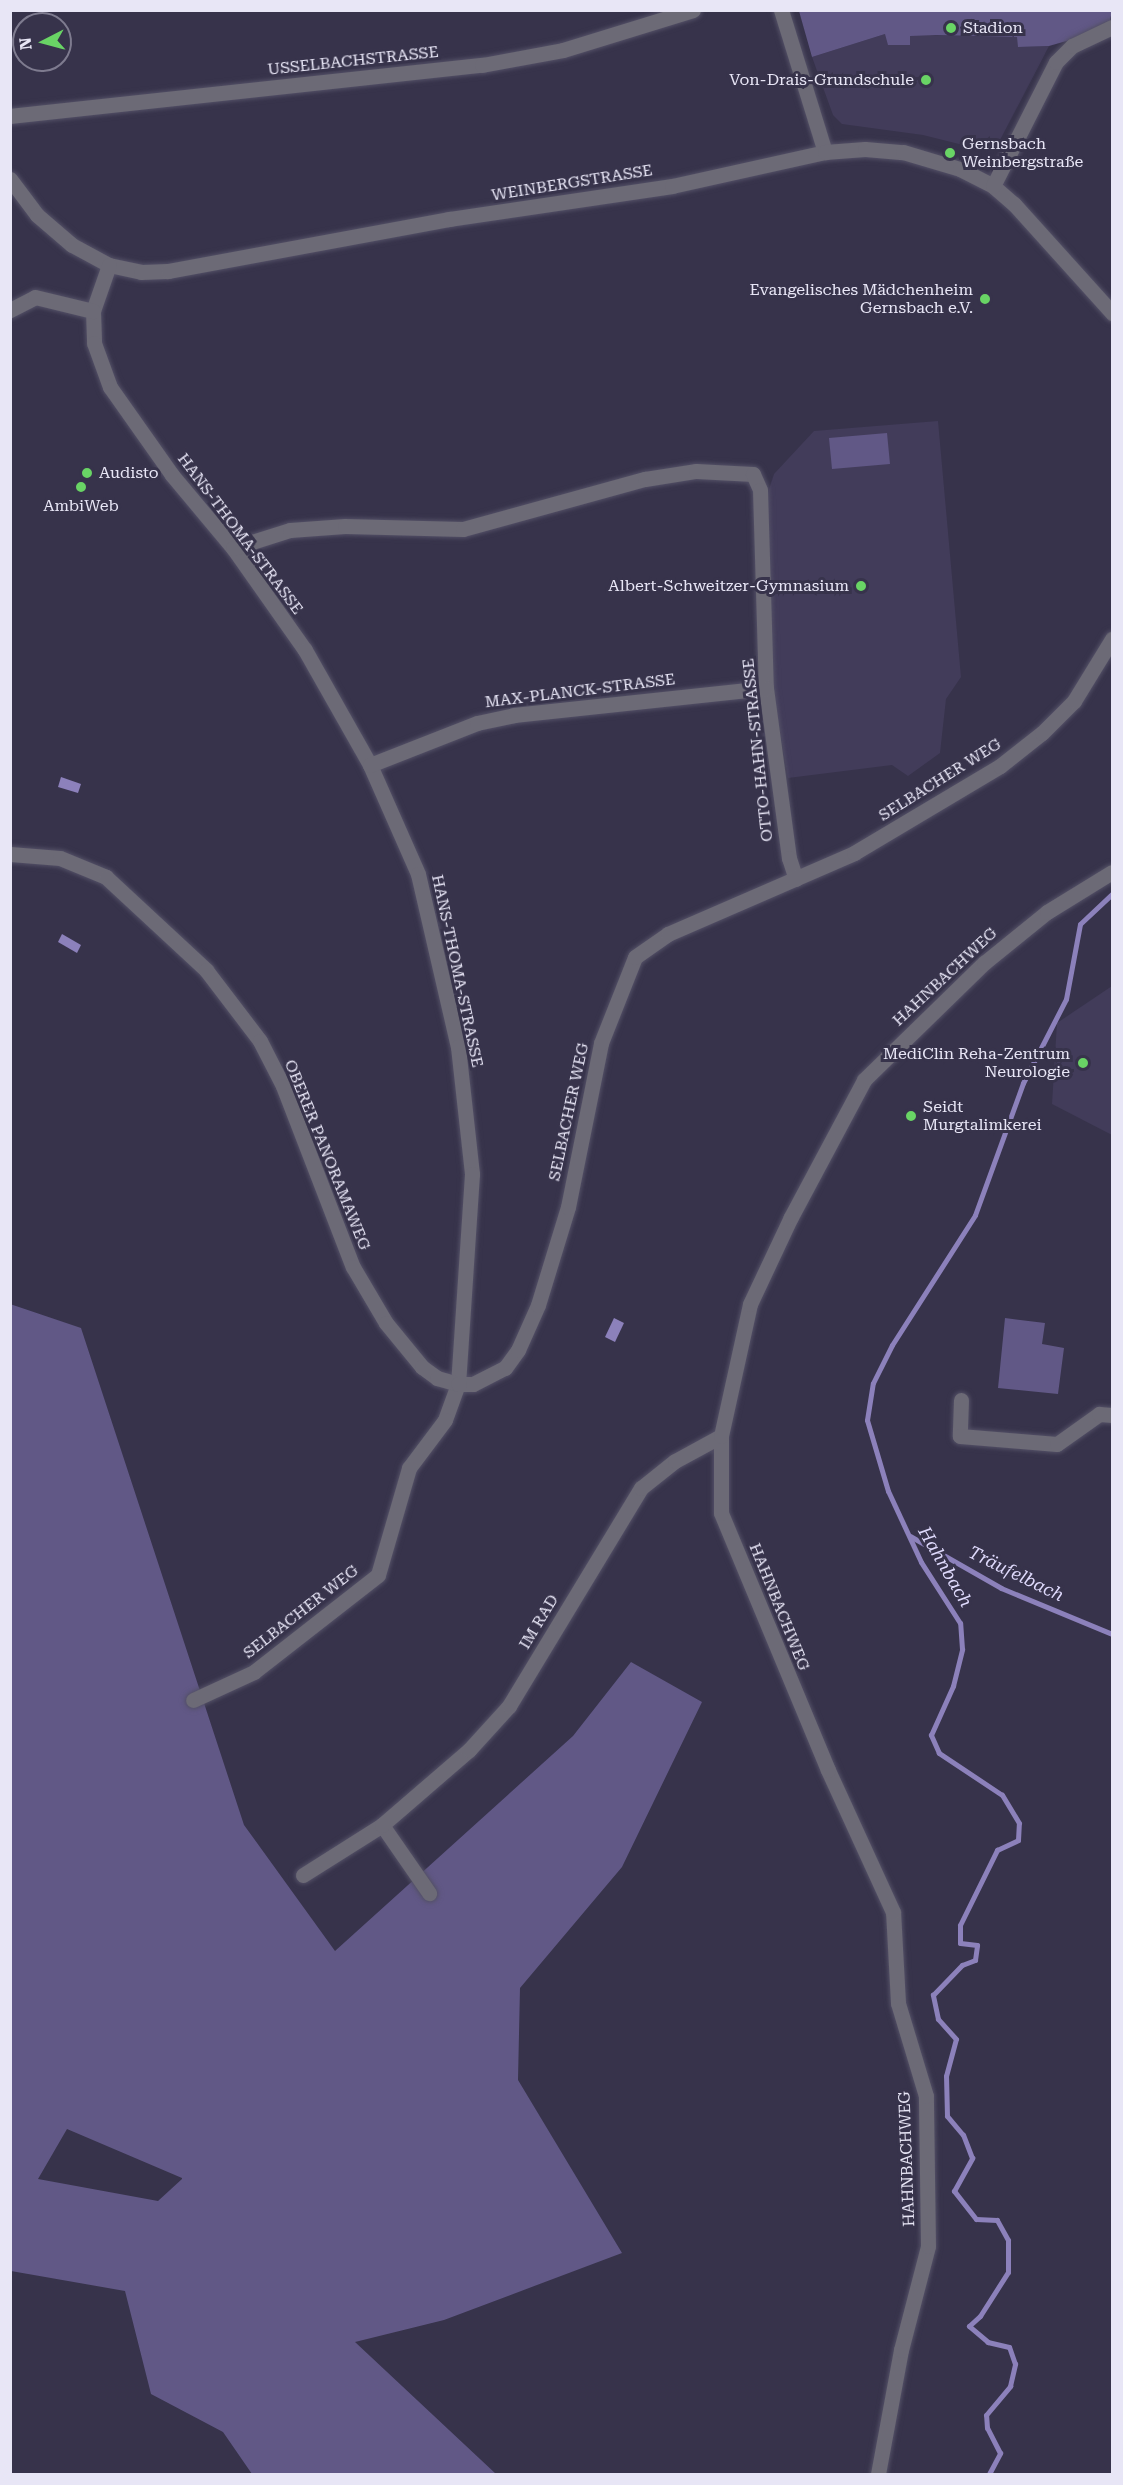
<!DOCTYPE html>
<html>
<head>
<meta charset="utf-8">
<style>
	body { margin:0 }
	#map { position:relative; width:1123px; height:2485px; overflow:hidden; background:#37334b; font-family:"Roboto Serif",serif }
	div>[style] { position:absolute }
	.built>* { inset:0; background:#423c5a }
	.green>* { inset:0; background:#615886 }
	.water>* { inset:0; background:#8c81bb }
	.stream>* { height:5px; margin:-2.5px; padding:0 2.5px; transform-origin:2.5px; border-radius:2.5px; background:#8c81bb }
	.roads { filter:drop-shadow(0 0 2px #535066) drop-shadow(0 0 2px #535066) }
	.minor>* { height:15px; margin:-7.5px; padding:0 7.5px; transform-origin:7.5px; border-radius:7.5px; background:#6c6a76 }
	.dots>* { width:16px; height:16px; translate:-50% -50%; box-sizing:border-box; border:3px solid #37334b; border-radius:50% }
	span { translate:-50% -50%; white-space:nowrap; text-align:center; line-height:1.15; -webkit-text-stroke:6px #37334b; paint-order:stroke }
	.poi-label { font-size:16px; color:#e8e6f6 }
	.left { translate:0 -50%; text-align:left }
	.right { translate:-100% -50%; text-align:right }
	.street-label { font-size:16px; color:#e8e6f6 }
	.water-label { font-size:18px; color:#ded9fb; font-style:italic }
	.frame { position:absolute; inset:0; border:12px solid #e8e6f6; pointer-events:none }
	.north { position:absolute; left:12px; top:12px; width:60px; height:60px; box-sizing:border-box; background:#37334b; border:2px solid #7e7b8f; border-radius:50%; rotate:264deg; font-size:16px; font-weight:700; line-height:24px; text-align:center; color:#e8e6f6 }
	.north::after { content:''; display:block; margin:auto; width:21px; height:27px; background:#69d465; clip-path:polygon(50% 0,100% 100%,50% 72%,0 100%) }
</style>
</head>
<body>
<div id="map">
	<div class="built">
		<i style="clip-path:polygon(885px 34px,1018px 37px,1019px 47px,1049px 46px,997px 146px,967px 146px,923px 135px,842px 124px,833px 115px,812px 57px)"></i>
		<i style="clip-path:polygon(938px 421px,961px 677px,946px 699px,940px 753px,908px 776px,892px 765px,788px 778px,773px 691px,767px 495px,774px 474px,814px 431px)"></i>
		<i style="clip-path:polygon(1112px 986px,1112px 1135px,1052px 1104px,1057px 1023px)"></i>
	</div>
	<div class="green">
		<i style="clip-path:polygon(1112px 10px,1110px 21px,1084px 36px,1049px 46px,1018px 47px,1017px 37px,936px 35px,910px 36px,910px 45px,888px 45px,885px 34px,812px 57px,799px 11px)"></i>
		<i style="clip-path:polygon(887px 433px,890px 464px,832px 469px,829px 438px)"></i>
		<i style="clip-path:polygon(evenodd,10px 1304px,81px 1328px,244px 1825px,335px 1951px,573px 1736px,631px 1662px,702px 1702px,622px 1867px,520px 1988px,518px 2080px,622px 2253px,444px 2320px,355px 2342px,496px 2474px,252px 2474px,223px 2432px,151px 2394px,125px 2291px,11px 2271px,10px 1304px,67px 2129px,182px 2178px,182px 2179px,158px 2201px,38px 2179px,67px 2129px)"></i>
		<i style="clip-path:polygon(1005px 1318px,1045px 1323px,1042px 1344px,1064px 1348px,1058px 1394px,998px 1388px)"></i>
	</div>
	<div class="water">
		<i style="clip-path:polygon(61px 777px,81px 784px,78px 793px,58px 787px)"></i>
		<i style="clip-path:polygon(62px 934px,81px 945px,77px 953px,58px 942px)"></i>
		<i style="clip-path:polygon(614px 1318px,624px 1323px,615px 1342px,605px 1337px)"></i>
	</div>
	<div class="stream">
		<i style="left:910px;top:1536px;width:105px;rotate:29.7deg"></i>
		<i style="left:1001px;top:1588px;width:120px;rotate:22.5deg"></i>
		<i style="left:989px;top:2474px;width:24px;rotate:-62deg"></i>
		<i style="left:1000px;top:2453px;width:28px;rotate:-117deg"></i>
		<i style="left:987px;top:2428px;width:13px;rotate:-94deg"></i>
		<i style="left:986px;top:2415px;width:38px;rotate:-50deg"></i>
		<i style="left:1010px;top:2386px;width:23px;rotate:-77deg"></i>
		<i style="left:1015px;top:2364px;width:18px;rotate:-109deg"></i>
		<i style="left:1009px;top:2347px;width:22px;rotate:-167deg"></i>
		<i style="left:988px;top:2342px;width:25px;rotate:-140deg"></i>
		<i style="left:969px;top:2326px;width:15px;rotate:-42deg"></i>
		<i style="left:980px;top:2316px;width:52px;rotate:-57.5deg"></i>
		<i style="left:1008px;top:2272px;width:32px;rotate:-90deg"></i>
		<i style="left:1008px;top:2240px;width:23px;rotate:-119deg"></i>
		<i style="left:997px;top:2220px;width:21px;rotate:-177deg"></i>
		<i style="left:976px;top:2219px;width:36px;rotate:-128deg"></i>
		<i style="left:954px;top:2191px;width:38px;rotate:-61deg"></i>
		<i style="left:972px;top:2158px;width:25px;rotate:-111deg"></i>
		<i style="left:963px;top:2135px;width:25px;rotate:-130deg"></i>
		<i style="left:947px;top:2116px;width:40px;rotate:-91.4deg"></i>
		<i style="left:946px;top:2076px;width:38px;rotate:-75deg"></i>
		<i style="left:956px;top:2039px;width:27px;rotate:-132deg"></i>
		<i style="left:938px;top:2019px;width:25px;rotate:-102deg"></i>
		<i style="left:933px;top:1995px;width:42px;rotate:-46deg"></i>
		<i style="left:962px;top:1965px;width:14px;rotate:-21deg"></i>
		<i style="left:975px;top:1960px;width:15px;rotate:-82deg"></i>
		<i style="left:977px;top:1945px;width:17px;rotate:-173deg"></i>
		<i style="left:960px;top:1943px;width:18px;rotate:-90deg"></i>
		<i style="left:960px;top:1925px;width:84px;rotate:-63.7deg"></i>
		<i style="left:997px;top:1850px;width:23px;rotate:-25deg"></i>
		<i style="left:1018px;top:1840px;width:17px;rotate:-87deg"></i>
		<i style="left:1019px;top:1823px;width:33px;rotate:-121deg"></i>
		<i style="left:1002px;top:1795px;width:76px;rotate:-146.3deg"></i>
		<i style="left:939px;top:1753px;width:20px;rotate:-114deg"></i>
		<i style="left:931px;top:1735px;width:54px;rotate:-65.8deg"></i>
		<i style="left:953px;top:1686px;width:38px;rotate:-76deg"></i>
		<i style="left:962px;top:1649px;width:26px;rotate:-94deg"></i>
		<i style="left:960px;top:1623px;width:72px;rotate:-122.6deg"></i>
		<i style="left:921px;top:1562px;width:78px;rotate:-114.9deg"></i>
		<i style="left:888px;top:1491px;width:74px;rotate:-106.5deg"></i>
		<i style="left:867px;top:1420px;width:37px;rotate:-81deg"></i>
		<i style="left:873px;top:1383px;width:42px;rotate:-63.4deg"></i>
		<i style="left:892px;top:1345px;width:154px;rotate:-57.4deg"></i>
		<i style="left:975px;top:1215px;width:140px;rotate:-70deg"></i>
		<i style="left:1023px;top:1083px;width:94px;rotate:-62.9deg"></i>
		<i style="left:1066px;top:999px;width:76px;rotate:-79.4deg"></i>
		<i style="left:1080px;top:924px;width:44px;rotate:-43.2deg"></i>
	</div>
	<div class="roads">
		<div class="minor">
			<i style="left:781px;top:10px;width:149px;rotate:72.8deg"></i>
			<i style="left:10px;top:116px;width:475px;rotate:-6.2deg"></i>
			<i style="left:482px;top:65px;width:82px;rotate:-10.5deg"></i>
			<i style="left:563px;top:50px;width:136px;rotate:-17.1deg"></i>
			<i style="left:10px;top:179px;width:45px;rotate:53.1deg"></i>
			<i style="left:37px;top:215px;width:46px;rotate:40.6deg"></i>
			<i style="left:72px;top:245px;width:42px;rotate:28.4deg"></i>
			<i style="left:109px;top:265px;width:33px;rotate:12deg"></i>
			<i style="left:141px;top:272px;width:27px;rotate:-2deg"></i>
			<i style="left:168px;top:271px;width:286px;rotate:-10.5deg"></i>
			<i style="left:449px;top:219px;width:225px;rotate:-8.4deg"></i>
			<i style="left:672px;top:186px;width:157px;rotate:-12.5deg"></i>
			<i style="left:825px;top:152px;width:40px;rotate:-4.3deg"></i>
			<i style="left:865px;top:149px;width:38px;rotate:5deg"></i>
			<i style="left:903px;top:152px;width:59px;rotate:16.6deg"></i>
			<i style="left:960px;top:169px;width:37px;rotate:27deg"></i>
			<i style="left:993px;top:186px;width:28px;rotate:41deg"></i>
			<i style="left:1014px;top:204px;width:147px;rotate:48deg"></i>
			<i style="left:993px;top:186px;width:139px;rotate:-63.1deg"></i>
			<i style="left:1056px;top:62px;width:23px;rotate:-45deg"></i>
			<i style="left:1072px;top:46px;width:44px;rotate:-25.4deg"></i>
			<i style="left:109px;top:265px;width:49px;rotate:109.2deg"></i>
			<i style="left:93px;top:311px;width:32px;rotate:88deg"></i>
			<i style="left:94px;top:343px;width:47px;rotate:70deg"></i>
			<i style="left:110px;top:387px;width:108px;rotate:54.8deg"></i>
			<i style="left:172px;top:475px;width:95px;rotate:50.1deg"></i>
			<i style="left:233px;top:548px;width:125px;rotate:54.8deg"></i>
			<i style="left:305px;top:650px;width:132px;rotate:60.5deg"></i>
			<i style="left:370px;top:765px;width:119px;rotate:66.2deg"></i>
			<i style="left:418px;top:874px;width:178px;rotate:77deg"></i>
			<i style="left:458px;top:1047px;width:128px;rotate:83.7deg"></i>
			<i style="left:472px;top:1174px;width:210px;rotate:93.8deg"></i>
			<i style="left:458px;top:1384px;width:38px;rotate:110deg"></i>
			<i style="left:445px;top:1420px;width:60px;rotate:126.9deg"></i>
			<i style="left:409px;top:1468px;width:111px;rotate:106.2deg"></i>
			<i style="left:378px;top:1575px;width:157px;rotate:142deg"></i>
			<i style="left:254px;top:1672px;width:67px;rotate:155.3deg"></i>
			<i style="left:10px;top:310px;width:28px;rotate:-27deg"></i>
			<i style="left:35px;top:297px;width:60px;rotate:13.6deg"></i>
			<i style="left:233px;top:548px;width:60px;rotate:-17.5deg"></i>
			<i style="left:290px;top:530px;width:55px;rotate:-4.2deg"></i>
			<i style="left:345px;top:526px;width:118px;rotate:1.5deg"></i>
			<i style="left:463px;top:529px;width:189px;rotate:-15.4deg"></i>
			<i style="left:645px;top:479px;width:52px;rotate:-8.9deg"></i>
			<i style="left:696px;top:471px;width:57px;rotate:3deg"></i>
			<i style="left:753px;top:474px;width:17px;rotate:66deg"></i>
			<i style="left:760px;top:490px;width:198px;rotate:88.3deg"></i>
			<i style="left:766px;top:688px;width:172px;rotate:82.3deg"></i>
			<i style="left:789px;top:858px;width:22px;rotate:72deg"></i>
			<i style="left:370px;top:765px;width:115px;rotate:-21.4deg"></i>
			<i style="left:477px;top:723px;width:38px;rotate:-12deg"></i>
			<i style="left:514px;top:715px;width:253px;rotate:-6.1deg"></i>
			<i style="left:10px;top:854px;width:50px;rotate:4.6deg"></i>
			<i style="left:60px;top:858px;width:50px;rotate:22.4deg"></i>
			<i style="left:106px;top:877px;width:137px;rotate:42.9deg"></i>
			<i style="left:206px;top:970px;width:89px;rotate:52.7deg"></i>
			<i style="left:260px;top:1041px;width:51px;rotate:62.9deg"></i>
			<i style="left:283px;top:1086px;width:194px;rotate:68.9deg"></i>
			<i style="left:353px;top:1267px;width:65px;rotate:59.5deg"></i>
			<i style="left:386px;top:1323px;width:57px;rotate:50.7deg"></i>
			<i style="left:422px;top:1367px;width:19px;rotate:36deg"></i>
			<i style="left:437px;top:1378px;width:22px;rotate:16deg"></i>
			<i style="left:458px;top:1384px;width:15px"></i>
			<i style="left:473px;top:1384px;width:36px;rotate:-27deg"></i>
			<i style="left:505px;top:1368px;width:22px;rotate:-54deg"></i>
			<i style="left:518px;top:1350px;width:49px;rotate:-66deg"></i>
			<i style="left:538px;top:1305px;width:102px;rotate:-73deg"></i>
			<i style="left:568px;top:1207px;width:167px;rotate:-78.6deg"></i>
			<i style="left:601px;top:1043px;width:92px;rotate:-68.4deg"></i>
			<i style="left:635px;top:957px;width:40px;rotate:-34.9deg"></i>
			<i style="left:668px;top:934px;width:203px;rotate:-23.5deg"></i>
			<i style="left:854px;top:853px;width:170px;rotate:-30.8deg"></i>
			<i style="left:1000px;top:766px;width:53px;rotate:-38.2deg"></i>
			<i style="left:1042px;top:733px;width:45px;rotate:-45deg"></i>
			<i style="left:1074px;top:701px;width:73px;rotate:-58.5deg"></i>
			<i style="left:961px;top:1400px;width:36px;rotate:92deg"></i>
			<i style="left:960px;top:1436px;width:97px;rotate:4.7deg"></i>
			<i style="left:1057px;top:1444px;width:52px;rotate:-35.5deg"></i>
			<i style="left:1099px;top:1414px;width:13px;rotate:4deg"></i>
			<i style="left:382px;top:1825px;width:83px;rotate:55.3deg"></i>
			<i style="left:303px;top:1875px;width:93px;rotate:-32.3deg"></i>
			<i style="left:382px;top:1825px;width:115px;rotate:-40.8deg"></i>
			<i style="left:469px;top:1750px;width:59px;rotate:-47.7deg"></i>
			<i style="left:509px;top:1706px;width:255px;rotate:-58.8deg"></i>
			<i style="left:641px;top:1488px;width:43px;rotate:-38.5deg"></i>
			<i style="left:675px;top:1461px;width:52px;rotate:-28.5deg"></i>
			<i style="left:878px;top:2474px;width:126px;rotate:-79.5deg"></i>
			<i style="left:901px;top:2350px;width:107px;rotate:-75.4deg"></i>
			<i style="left:928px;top:2246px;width:150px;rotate:-90.8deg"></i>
			<i style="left:926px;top:2096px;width:97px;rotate:-106.8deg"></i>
			<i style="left:898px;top:2003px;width:91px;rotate:-93.1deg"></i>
			<i style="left:893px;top:1912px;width:156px;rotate:-114.6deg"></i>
			<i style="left:828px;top:1770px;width:278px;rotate:-112.6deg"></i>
			<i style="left:721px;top:1513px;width:77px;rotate:-90deg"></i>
			<i style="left:721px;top:1436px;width:135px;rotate:-77.6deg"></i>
			<i style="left:750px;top:1304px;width:96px;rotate:-64.8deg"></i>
			<i style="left:791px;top:1217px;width:155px;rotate:-61.9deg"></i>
			<i style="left:864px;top:1080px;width:168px;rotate:-44.3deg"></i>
			<i style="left:984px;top:963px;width:81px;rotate:-39deg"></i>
			<i style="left:1047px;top:912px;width:76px;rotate:-31.6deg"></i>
		</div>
	</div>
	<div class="dots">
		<i style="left:951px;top:28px;background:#69d465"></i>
		<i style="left:926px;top:80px;background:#69d465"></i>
		<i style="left:950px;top:153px;background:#69d465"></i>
		<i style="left:985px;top:299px;background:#69d465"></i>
		<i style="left:87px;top:473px;background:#69d465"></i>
		<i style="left:81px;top:487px;background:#69d465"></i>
		<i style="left:861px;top:586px;background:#69d465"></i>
		<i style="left:1083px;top:1063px;background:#69d465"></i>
		<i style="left:911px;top:1116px;background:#69d465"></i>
	</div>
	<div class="poi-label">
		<span class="left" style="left:963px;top:28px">Stadion</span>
		<span class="right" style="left:914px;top:80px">Von-Drais-Grundschule</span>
		<span class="left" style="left:962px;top:153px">Gernsbach<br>Weinbergstraße</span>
		<span class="right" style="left:973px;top:299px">Evangelisches Mädchenheim<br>Gernsbach e.V.</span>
		<span class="left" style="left:99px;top:473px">Audisto</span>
		<span style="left:81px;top:506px">AmbiWeb</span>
		<span class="right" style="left:849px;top:586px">Albert-Schweitzer-Gymnasium</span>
		<span class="right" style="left:1070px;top:1063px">MediClin Reha-Zentrum<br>Neurologie</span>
		<span class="left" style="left:923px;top:1116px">Seidt<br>Murgtalimkerei</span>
	</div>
	<div class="street-label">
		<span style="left:353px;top:61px;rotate:-6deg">USSELBACHSTRASSE</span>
		<span style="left:572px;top:183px;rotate:-9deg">WEINBERGSTRASSE</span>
		<span style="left:240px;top:534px;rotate:53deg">HANS-THOMA-STRASSE</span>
		<span style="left:580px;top:691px;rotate:-7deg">MAX-PLANCK-STRASSE</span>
		<span style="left:758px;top:750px;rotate:-96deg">OTTO-HAHN-STRASSE</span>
		<span style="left:940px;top:780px;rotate:-32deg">SELBACHER WEG</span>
		<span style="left:457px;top:971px;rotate:78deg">HANS-THOMA-STRASSE</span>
		<span style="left:945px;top:977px;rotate:-43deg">HAHNBACHWEG</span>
		<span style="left:569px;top:1112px;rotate:-78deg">SELBACHER WEG</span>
		<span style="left:327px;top:1155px;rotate:68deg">OBERER PANORAMAWEG</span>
		<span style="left:779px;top:1607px;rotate:68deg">HAHNBACHWEG</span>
		<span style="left:301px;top:1612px;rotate:-38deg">SELBACHER WEG</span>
		<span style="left:539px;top:1622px;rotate:-59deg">IM RAD</span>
		<span style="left:907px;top:2159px;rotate:-92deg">HAHNBACHWEG</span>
	</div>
	<div class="water-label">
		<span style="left:945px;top:1567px;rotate:60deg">Hahnbach</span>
		<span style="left:1016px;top:1574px;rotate:26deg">Träufelbach</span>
	</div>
	<div class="frame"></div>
	<div class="north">N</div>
</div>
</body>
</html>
